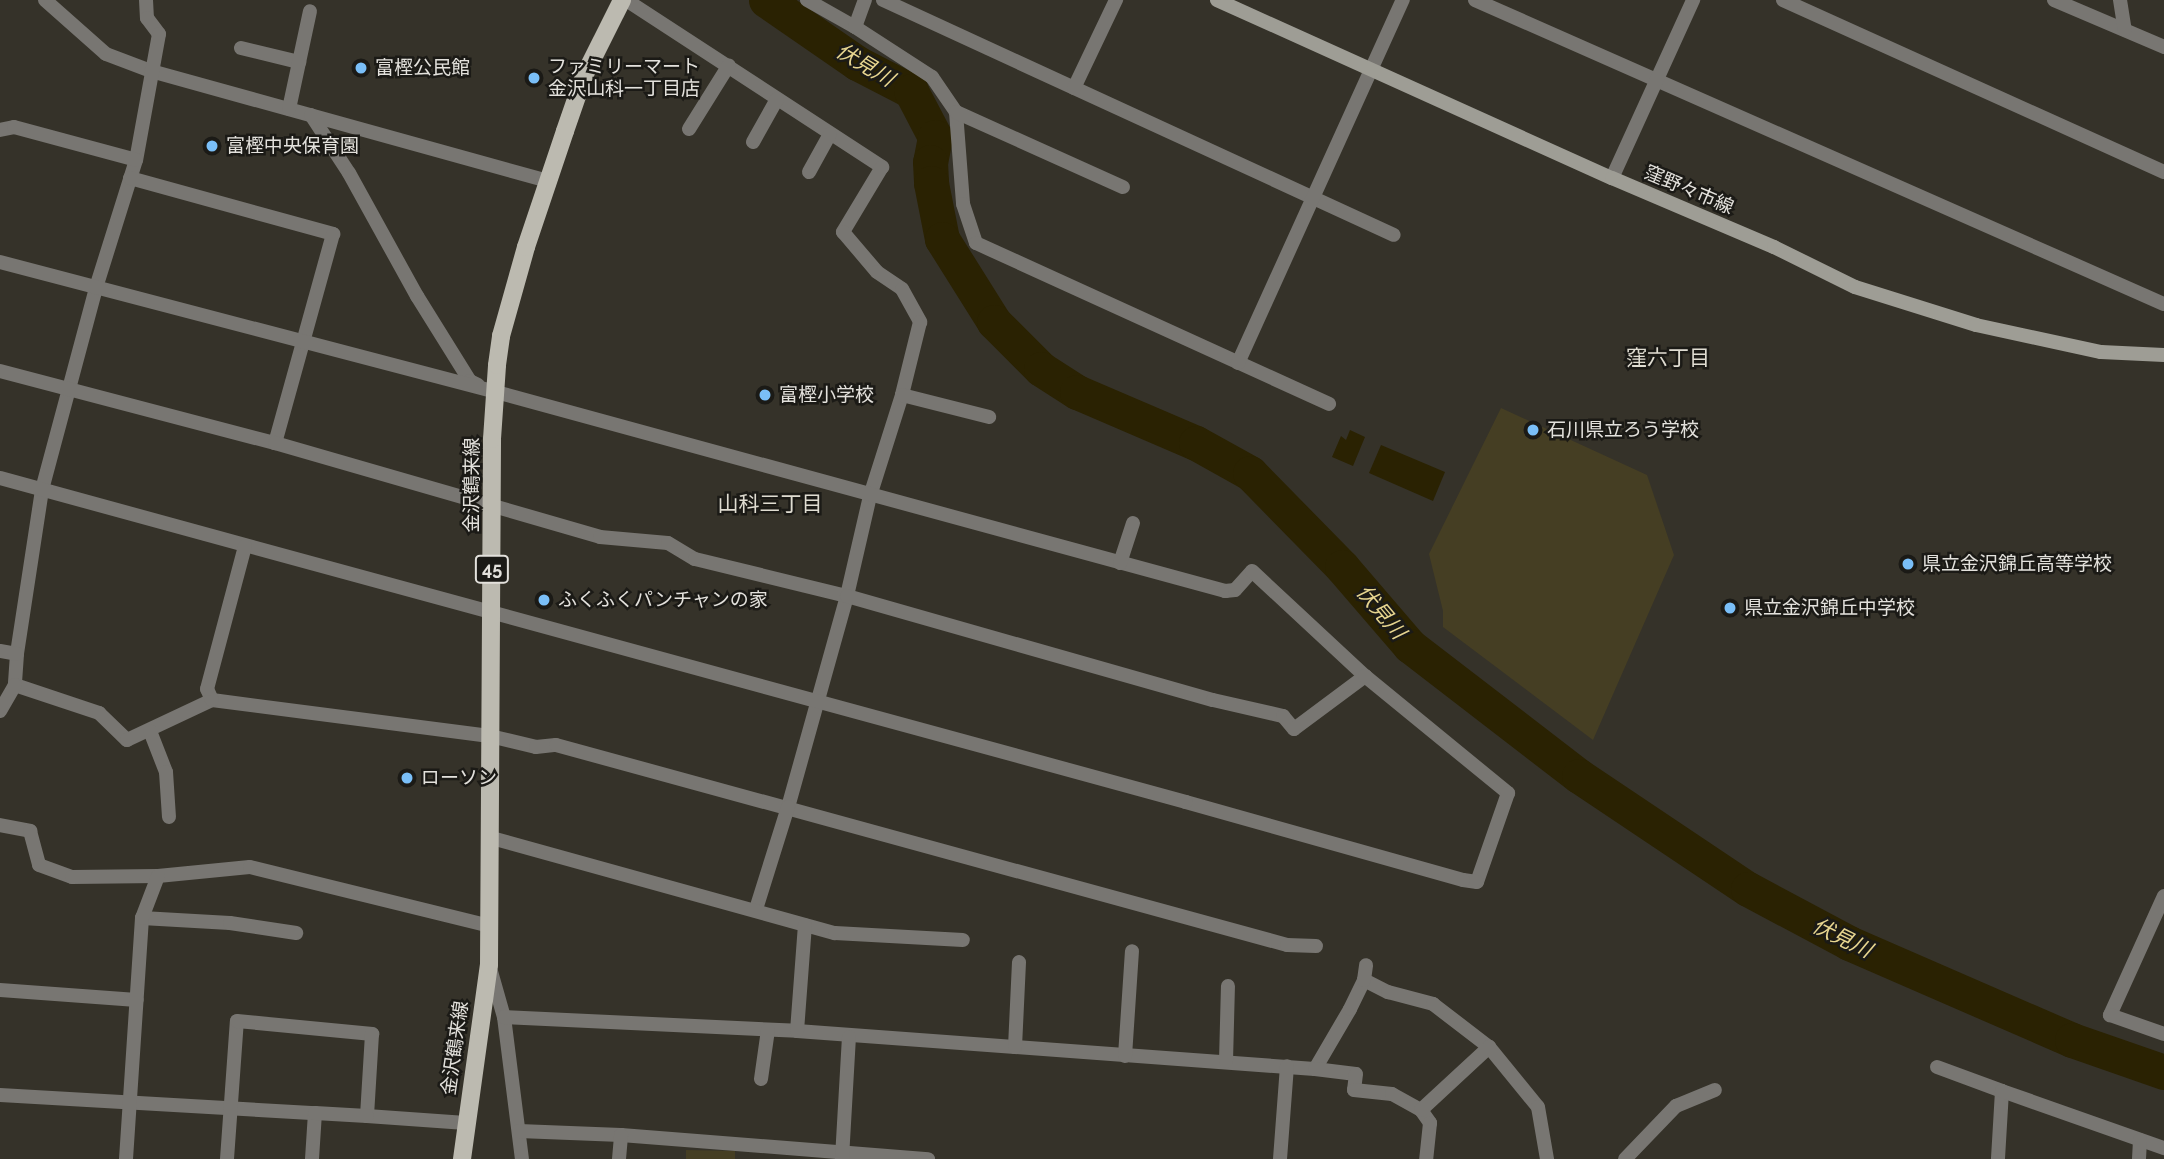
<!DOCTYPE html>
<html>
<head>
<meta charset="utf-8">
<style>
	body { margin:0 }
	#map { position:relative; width:2164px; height:1159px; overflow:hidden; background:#353229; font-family:Raleway,"Noto Sans JP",sans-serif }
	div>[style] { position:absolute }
	.green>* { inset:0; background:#453e23 }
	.water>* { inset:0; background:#2a2202 }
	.river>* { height:35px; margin:-17.5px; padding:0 17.5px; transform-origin:17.5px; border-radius:17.5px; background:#2a2202 }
	.minor>* { height:14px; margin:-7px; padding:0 7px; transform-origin:7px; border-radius:7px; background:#787672 }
	.secondary>* { height:14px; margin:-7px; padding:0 7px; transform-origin:7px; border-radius:7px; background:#9e9d95 }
	.primary>* { height:18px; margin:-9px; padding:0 9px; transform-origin:9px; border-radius:9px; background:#bcbab0 }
	.dots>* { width:19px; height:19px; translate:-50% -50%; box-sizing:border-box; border:4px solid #1b1a16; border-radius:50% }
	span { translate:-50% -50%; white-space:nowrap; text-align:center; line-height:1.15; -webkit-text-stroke:5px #1b1a16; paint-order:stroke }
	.shield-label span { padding:2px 5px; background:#1b1a16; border:2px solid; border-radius:5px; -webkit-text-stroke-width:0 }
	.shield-label { font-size:18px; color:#e3e1dc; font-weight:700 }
	.poi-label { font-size:19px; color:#e3e1dc }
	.left { translate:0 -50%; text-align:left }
	.street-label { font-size:19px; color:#e3e1dc }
	.water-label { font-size:21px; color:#e7d58f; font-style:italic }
	.neighbourhood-label { font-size:21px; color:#dfdcd1 }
</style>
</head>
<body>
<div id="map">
	<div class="green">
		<i style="clip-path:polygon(1501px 408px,1647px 475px,1674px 555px,1593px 740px,1443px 627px,1443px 611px,1429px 554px)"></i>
		<i style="clip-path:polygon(686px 1150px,735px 1151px,735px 1159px,686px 1159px)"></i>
	</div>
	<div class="water">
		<i style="clip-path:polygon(1350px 430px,1365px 437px,1353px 466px,1332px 457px,1341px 436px,1346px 440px)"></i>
		<i style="clip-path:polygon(1381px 445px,1445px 472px,1433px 501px,1369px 473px)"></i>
	</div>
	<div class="river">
		<i style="left:766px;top:0;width:111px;rotate:34.7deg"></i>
		<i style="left:857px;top:63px;width:61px;rotate:27.4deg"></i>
		<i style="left:911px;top:91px;width:52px;rotate:62.4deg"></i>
		<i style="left:935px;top:137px;width:25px;rotate:101deg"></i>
		<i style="left:930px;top:162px;width:21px;rotate:87deg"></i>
		<i style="left:931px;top:183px;width:57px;rotate:78.9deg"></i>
		<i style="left:942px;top:239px;width:98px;rotate:57.9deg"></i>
		<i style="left:994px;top:322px;width:66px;rotate:45deg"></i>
		<i style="left:1041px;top:369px;width:43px;rotate:32.6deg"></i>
		<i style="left:1077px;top:392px;width:129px;rotate:23.2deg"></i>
		<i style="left:1196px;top:443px;width:62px;rotate:29.1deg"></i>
		<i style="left:1250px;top:473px;width:132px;rotate:45.6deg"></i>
		<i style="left:1342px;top:567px;width:104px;rotate:49.3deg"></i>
		<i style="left:1410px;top:646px;width:213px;rotate:37.6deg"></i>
		<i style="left:1579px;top:776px;width:203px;rotate:33.8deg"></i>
		<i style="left:1748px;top:889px;width:115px;rotate:28.1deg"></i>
		<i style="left:1849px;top:943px;width:243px;rotate:23.5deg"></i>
		<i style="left:2072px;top:1040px;width:97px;rotate:19.2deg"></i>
	</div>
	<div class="minor">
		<i style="left:45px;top:0;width:81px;rotate:41.5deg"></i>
		<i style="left:106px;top:54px;width:48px;rotate:20.7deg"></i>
		<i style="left:151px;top:71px;width:412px;rotate:15.5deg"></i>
		<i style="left:146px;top:0;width:18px;rotate:87deg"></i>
		<i style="left:147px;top:18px;width:20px;rotate:53deg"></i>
		<i style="left:159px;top:34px;width:128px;rotate:100.3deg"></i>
		<i style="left:136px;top:160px;width:134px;rotate:107.4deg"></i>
		<i style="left:96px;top:288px;width:209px;rotate:105deg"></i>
		<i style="left:42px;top:490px;width:166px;rotate:98.7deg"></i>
		<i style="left:17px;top:654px;width:31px;rotate:94deg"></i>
		<i style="left:15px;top:685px;width:89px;rotate:18.4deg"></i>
		<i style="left:99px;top:713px;width:39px;rotate:44deg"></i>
		<i style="left:127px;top:740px;width:94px;rotate:-25.2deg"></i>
		<i style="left:212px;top:700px;width:280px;rotate:7.4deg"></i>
		<i style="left:490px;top:736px;width:47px;rotate:13.4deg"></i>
		<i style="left:536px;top:747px;width:20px;rotate:-6deg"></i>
		<i style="left:556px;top:745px;width:758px;rotate:15.3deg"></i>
		<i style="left:1287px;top:945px;width:29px;rotate:2deg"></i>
		<i style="left:626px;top:0;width:306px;rotate:33.1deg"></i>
		<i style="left:882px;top:167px;width:76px;rotate:121deg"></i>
		<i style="left:843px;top:232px;width:52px;rotate:49.6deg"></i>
		<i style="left:877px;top:272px;width:30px;rotate:34deg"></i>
		<i style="left:902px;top:289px;width:38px;rotate:61deg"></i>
		<i style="left:920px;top:322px;width:75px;rotate:103.9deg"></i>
		<i style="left:902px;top:395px;width:106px;rotate:107.6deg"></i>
		<i style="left:870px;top:496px;width:103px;rotate:103deg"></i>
		<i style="left:847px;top:596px;width:219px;rotate:105.6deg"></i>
		<i style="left:788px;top:807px;width:107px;rotate:107.4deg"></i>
		<i style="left:807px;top:0;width:55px;rotate:29.4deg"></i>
		<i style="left:855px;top:27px;width:92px;rotate:33deg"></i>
		<i style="left:932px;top:77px;width:42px;rotate:55.6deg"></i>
		<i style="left:956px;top:112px;width:92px;rotate:85.6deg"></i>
		<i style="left:963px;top:204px;width:41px;rotate:71.6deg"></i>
		<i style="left:976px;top:243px;width:388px;rotate:24.5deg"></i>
		<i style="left:883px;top:0;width:562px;rotate:24.7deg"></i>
		<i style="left:1475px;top:0;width:753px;rotate:23.81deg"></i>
		<i style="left:1783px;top:0;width:418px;rotate:24.3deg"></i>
		<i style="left:2054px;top:0;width:120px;rotate:23.1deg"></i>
		<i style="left:2120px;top:0;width:30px;rotate:81deg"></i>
		<i style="left:855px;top:27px;width:29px;rotate:-70deg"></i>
		<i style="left:241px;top:48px;width:60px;rotate:13.6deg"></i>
		<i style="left:1074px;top:88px;width:98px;rotate:-64.5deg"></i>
		<i style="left:289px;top:109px;width:100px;rotate:-77.9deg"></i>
		<i style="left:956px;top:112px;width:183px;rotate:24.2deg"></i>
		<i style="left:311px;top:115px;width:69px;rotate:56.8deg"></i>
		<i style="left:349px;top:173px;width:141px;rotate:61.1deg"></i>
		<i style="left:417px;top:296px;width:100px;rotate:58.1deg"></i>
		<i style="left:470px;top:381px;width:9px;rotate:27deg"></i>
		<i style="left:689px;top:129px;width:75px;rotate:-58deg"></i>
		<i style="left:0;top:130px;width:14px;rotate:-12deg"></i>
		<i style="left:14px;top:127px;width:126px;rotate:15.1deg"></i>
		<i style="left:753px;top:142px;width:49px;rotate:-60.8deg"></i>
		<i style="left:809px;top:172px;width:43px;rotate:-61.1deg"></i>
		<i style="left:130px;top:178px;width:211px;rotate:15.4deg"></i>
		<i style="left:333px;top:234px;width:217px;rotate:105.5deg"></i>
		<i style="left:1612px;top:178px;width:196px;rotate:-65.5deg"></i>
		<i style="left:0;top:262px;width:513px;rotate:14.69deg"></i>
		<i style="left:496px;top:392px;width:756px;rotate:15.27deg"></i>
		<i style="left:1225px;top:591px;width:10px;rotate:-6deg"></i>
		<i style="left:1235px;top:590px;width:25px;rotate:-48deg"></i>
		<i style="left:1252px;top:571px;width:154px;rotate:42.9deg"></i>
		<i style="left:1238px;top:363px;width:399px;rotate:-65.6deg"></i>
		<i style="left:0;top:371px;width:284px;rotate:14.7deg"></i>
		<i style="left:275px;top:443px;width:338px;rotate:16.1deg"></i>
		<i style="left:600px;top:537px;width:68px;rotate:5deg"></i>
		<i style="left:668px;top:543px;width:31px;rotate:31deg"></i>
		<i style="left:695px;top:559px;width:156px;rotate:13.7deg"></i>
		<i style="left:847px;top:596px;width:380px;rotate:15.9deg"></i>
		<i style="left:1213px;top:700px;width:72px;rotate:12.9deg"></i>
		<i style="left:1283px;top:716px;width:17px;rotate:50deg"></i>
		<i style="left:1294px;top:729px;width:89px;rotate:-36.7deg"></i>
		<i style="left:1365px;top:676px;width:185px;rotate:39.3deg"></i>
		<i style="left:1508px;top:793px;width:94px;rotate:109.2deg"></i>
		<i style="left:1477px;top:882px;width:14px;rotate:-172deg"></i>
		<i style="left:1463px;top:880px;width:288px;rotate:-164.3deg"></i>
		<i style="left:1186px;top:802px;width:1229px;rotate:-164.72deg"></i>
		<i style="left:902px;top:395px;width:90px;rotate:14.2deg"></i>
		<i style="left:1120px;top:563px;width:42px;rotate:-72deg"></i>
		<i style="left:0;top:651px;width:17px;rotate:10deg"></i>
		<i style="left:212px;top:700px;width:12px;rotate:-114deg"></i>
		<i style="left:207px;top:689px;width:148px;rotate:-75.1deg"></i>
		<i style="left:0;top:711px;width:30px;rotate:-60deg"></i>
		<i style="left:150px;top:731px;width:44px;rotate:68.7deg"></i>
		<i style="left:166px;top:772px;width:45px;rotate:86.2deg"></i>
		<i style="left:0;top:825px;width:31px;rotate:11deg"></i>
		<i style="left:30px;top:831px;width:35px;rotate:75deg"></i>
		<i style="left:39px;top:865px;width:35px;rotate:20deg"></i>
		<i style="left:72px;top:877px;width:86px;rotate:-0.7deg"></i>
		<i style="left:158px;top:876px;width:92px;rotate:-5.6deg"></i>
		<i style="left:250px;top:867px;width:244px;rotate:13.8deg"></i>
		<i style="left:488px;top:837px;width:360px;rotate:15.5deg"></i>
		<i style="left:835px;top:933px;width:128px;rotate:3.1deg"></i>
		<i style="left:2164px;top:896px;width:131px;rotate:114.4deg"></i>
		<i style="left:2110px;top:1015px;width:57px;rotate:19.4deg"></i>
		<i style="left:142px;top:918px;width:88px;rotate:3.3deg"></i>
		<i style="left:230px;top:923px;width:67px;rotate:8.6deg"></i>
		<i style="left:490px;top:968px;width:51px;rotate:74.1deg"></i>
		<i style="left:504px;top:1017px;width:143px;rotate:82.8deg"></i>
		<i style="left:1364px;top:980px;width:27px;rotate:27deg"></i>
		<i style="left:1388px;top:992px;width:47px;rotate:14.9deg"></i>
		<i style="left:1433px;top:1004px;width:71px;rotate:37.5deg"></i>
		<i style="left:1489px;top:1047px;width:77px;rotate:50.8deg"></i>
		<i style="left:1538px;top:1107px;width:53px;rotate:80.2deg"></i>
		<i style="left:0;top:990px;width:137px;rotate:4.2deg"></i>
		<i style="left:504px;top:1017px;width:293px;rotate:2.7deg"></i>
		<i style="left:797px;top:1031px;width:519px;rotate:4.2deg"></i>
		<i style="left:1315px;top:1069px;width:69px;rotate:-59.7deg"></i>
		<i style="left:1350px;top:1009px;width:32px;rotate:-64deg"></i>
		<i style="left:1364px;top:980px;width:15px;rotate:-82deg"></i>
		<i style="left:797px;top:1031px;width:106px;rotate:-85.7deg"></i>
		<i style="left:1015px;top:1047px;width:85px;rotate:-87.3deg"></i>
		<i style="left:1125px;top:1056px;width:105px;rotate:-86.2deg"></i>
		<i style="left:1226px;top:1061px;width:75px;rotate:-88.5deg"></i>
		<i style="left:1937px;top:1067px;width:69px;rotate:20.3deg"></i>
		<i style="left:2002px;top:1091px;width:68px;rotate:93.4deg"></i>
		<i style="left:1315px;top:1069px;width:41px;rotate:7deg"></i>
		<i style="left:1356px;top:1074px;width:16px;rotate:97deg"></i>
		<i style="left:1354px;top:1090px;width:38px;rotate:6deg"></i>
		<i style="left:1392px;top:1094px;width:33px;rotate:29deg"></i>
		<i style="left:1421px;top:1110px;width:16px;rotate:55deg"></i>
		<i style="left:1430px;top:1123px;width:36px;rotate:96deg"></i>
		<i style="left:761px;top:1079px;width:49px;rotate:-81.9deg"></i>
		<i style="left:2002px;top:1091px;width:172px;rotate:19.4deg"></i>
		<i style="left:0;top:1095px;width:316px;rotate:3.3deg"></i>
		<i style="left:1421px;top:1110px;width:93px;rotate:-42.8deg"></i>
		<i style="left:519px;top:1131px;width:102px;rotate:2.2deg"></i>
		<i style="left:621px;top:1135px;width:308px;rotate:4.5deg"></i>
		<i style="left:842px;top:1158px;width:121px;rotate:-86.7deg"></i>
		<i style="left:126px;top:1159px;width:242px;rotate:-86.2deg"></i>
		<i style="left:142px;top:918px;width:45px;rotate:-69.1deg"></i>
		<i style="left:227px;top:1159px;width:138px;rotate:-85.9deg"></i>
		<i style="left:237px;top:1021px;width:136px;rotate:5.5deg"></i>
		<i style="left:372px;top:1034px;width:82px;rotate:93.5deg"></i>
		<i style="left:367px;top:1116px;width:99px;rotate:4deg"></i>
		<i style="left:312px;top:1159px;width:46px;rotate:-86.3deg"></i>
		<i style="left:315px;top:1113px;width:52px;rotate:3.3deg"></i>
		<i style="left:619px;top:1159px;width:24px;rotate:-85deg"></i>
		<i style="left:1280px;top:1159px;width:93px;rotate:-85.7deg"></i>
		<i style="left:1625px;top:1159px;width:74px;rotate:-46.1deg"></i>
		<i style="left:1676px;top:1106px;width:42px;rotate:-22.3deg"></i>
		<i style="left:2139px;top:1159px;width:19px;rotate:-87deg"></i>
	</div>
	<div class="secondary">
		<i style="left:1217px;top:0;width:433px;rotate:24.3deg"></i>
		<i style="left:1612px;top:178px;width:176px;rotate:23.1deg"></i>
		<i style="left:1774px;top:247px;width:90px;rotate:26.3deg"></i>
		<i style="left:1855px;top:287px;width:127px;rotate:17.4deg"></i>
		<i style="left:1976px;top:325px;width:128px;rotate:12.2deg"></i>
		<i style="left:2101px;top:352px;width:63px;rotate:2.7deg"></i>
	</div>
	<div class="primary">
		<i style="left:462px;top:1159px;width:196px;rotate:-82.1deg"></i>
		<i style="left:489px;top:965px;width:526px;rotate:-89.67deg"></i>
		<i style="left:492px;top:439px;width:74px;rotate:-86.1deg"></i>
		<i style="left:497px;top:365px;width:29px;rotate:-82deg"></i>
		<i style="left:501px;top:336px;width:92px;rotate:-74.3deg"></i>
		<i style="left:526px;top:247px;width:122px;rotate:-71.4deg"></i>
		<i style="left:565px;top:131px;width:58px;rotate:-70.9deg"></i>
		<i style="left:584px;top:76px;width:85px;rotate:-63.4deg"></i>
	</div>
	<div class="dots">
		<i style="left:361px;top:68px;background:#7abff8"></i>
		<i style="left:534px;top:78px;background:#7abff8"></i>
		<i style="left:212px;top:146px;background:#7abff8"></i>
		<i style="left:765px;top:395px;background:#7abff8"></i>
		<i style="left:1533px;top:430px;background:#7abff8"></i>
		<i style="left:1908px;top:564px;background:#7abff8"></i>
		<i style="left:544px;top:600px;background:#7abff8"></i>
		<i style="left:1730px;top:608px;background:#7abff8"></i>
		<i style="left:407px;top:778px;background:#7abff8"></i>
	</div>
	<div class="shield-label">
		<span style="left:492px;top:569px">45</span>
	</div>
	<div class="poi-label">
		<span class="left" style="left:548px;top:78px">ファミリーマート<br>金沢山科一丁目店</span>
		<span class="left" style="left:375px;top:68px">富樫公民館</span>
		<span class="left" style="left:226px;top:146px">富樫中央保育園</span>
		<span class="left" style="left:779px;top:395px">富樫小学校</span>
		<span class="left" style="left:1547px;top:430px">石川県立ろう学校</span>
		<span class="left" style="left:1922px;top:564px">県立金沢錦丘高等学校</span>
		<span class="left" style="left:558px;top:600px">ふくふくパンチャンの家</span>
		<span class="left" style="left:1744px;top:608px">県立金沢錦丘中学校</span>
		<span class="left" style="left:421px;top:778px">ローソン</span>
	</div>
	<div class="street-label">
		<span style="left:1689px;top:190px;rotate:23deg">窪野々市線</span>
		<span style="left:472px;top:485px;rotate:-90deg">金沢鶴来線</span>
		<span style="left:455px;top:1048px;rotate:-82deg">金沢鶴来線</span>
	</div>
	<div class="water-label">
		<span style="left:865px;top:65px;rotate:31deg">伏見川</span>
		<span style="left:1381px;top:612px;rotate:50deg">伏見川</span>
		<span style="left:1842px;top:938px;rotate:26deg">伏見川</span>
	</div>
	<div class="neighbourhood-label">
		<span style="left:1668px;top:358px">窪六丁目</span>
		<span style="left:770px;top:504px">山科三丁目</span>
	</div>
</div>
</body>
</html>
